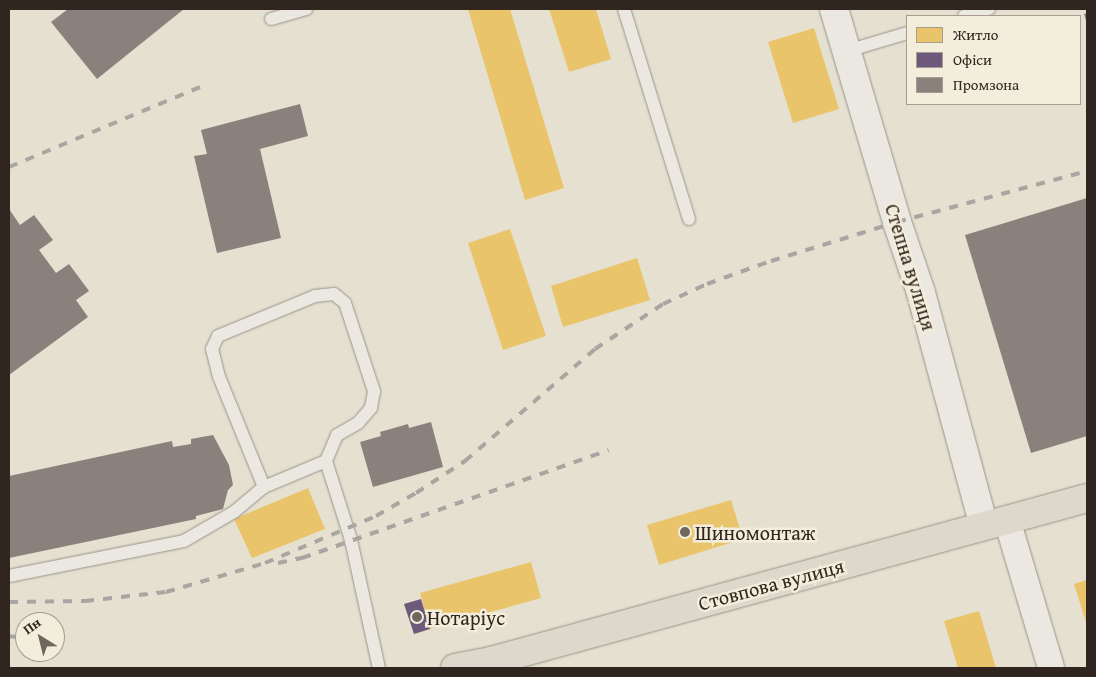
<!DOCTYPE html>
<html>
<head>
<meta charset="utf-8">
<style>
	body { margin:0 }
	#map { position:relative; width:1096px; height:677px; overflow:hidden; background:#e5e0d0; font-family:"Gentium Book Plus",serif }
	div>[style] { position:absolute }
	.homes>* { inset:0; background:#e9c46a }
	.offices>* { inset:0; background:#6d597a }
	.industry>* { inset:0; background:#8a817c }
	.roads { filter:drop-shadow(0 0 1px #98948a) drop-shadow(0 0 1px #98948a) }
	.service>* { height:12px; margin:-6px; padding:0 6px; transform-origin:6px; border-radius:6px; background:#eae8e0 }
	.minor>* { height:26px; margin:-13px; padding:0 13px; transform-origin:13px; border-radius:13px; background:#eae8e0 }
	.secondary>* { height:28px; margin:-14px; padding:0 14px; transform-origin:14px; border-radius:14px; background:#eae8e0 }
	.primary>* { height:28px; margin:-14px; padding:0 14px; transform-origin:14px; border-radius:14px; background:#ddd8cb }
	.rail>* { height:4px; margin-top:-2px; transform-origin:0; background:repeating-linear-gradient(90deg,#a9a5a0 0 9px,transparent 0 18px) }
	.dots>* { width:14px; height:14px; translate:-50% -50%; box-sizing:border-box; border:2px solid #f3eddb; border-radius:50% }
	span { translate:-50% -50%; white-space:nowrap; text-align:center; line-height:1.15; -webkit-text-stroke:5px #f3eddb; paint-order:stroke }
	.street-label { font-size:20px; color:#31251f }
	.poi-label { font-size:20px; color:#31251f }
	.left { translate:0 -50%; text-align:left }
	.frame { position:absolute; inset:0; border:10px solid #31251f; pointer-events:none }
	.legend { position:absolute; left:906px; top:15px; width:175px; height:90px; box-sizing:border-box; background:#f3eddb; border:1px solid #a59d90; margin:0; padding:6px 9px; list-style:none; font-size:15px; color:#31251f }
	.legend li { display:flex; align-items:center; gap:10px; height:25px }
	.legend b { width:25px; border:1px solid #a59d90 }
	.north { position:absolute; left:15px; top:612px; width:50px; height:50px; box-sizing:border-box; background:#f3eddb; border:1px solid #a59d90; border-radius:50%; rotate:324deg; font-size:14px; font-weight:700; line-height:20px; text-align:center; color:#31251f }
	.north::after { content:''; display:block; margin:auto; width:18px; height:22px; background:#70665d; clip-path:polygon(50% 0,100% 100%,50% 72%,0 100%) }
</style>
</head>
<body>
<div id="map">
	<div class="homes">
		<i style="clip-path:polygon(468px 9px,510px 9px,564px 188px,525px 200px)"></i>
		<i style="clip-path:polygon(549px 9px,596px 9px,611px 59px,569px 72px)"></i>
		<i style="clip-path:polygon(814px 28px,839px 109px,793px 123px,768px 42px)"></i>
		<i style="clip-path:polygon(510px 229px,546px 336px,503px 350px,468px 243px)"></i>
		<i style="clip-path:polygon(637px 258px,650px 300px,563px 327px,551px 286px)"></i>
		<i style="clip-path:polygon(308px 488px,325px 529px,252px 558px,234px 519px)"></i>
		<i style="clip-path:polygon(731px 500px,743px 539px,659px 565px,647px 525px)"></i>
		<i style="clip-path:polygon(531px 562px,541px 598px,430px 629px,420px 593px)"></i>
		<i style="clip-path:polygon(1087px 580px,1087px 625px,1074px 584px)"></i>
		<i style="clip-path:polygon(979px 611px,996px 668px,958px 668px,944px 621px)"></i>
	</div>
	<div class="offices">
		<i style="clip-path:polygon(421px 599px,430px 629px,414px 634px,404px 604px)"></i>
	</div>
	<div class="industry">
		<i style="clip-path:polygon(68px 9px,184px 9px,97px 79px,51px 22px)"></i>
		<i style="clip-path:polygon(1087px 13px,1087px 24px,1084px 14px)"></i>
		<i style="clip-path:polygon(300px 104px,308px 136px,260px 149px,281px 238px,217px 253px,194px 156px,207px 154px,201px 130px)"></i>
		<i style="clip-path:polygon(1087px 198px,1087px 436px,1031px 453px,965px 235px)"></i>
		<i style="clip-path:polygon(9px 209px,20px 225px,34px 215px,53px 240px,39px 250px,56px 273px,69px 264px,89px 291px,76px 300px,88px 317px,9px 375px)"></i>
		<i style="clip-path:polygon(431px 422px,443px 467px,373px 487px,360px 442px,381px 436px,380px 432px,408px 424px,409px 428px)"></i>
		<i style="clip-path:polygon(213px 435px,229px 465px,233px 485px,228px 490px,223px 509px,196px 516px,196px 519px,9px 558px,9px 476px,172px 441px,173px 447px,191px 444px,191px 439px)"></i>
	</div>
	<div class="roads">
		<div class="service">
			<i style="left:624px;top:9px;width:220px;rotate:72.8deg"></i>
			<i style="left:964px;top:16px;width:26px;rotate:-16deg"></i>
			<i style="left:271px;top:19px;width:37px;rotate:-16deg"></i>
			<i style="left:847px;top:51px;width:63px;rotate:-16.7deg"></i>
			<i style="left:264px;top:487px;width:119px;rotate:-112.2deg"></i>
			<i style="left:219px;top:377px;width:29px;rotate:-104deg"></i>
			<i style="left:212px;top:349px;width:14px;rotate:-65deg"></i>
			<i style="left:218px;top:336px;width:105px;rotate:-22.4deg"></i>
			<i style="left:315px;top:296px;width:19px;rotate:-6deg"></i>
			<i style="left:334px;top:294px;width:14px;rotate:39deg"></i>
			<i style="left:345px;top:303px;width:93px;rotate:71.8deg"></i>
			<i style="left:374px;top:391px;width:17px;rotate:100deg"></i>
			<i style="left:371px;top:408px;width:20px;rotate:131deg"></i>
			<i style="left:358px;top:423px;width:24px;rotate:150deg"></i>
			<i style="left:337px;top:435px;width:28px;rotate:113deg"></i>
			<i style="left:326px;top:461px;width:83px;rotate:72.4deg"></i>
			<i style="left:351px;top:540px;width:131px;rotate:77.7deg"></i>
			<i style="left:9px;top:576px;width:178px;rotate:-11.3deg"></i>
			<i style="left:184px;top:541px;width:58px;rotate:-30.1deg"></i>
			<i style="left:234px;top:512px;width:39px;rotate:-40deg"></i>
			<i style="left:264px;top:487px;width:67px;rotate:-22.8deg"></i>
		</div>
		<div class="minor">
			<i style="left:1007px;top:520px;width:154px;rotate:73.4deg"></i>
		</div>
		<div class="secondary">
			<i style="left:834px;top:9px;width:222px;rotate:73.5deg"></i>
			<i style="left:897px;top:222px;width:75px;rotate:71.3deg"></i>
			<i style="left:921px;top:293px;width:241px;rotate:74.9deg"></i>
		</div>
		<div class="primary">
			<i style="left:455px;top:668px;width:37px;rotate:-11deg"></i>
			<i style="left:491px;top:661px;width:618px;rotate:-15.3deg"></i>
		</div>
	</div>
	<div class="rail">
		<i style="left:9px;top:167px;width:207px;rotate:-22.7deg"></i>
		<i style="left:278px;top:563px;width:25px;rotate:-12deg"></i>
		<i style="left:302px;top:558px;width:325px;rotate:-19.4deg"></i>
		<i style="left:9px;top:602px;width:76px;rotate:-0.8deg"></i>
		<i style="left:85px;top:601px;width:81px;rotate:-6.3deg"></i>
		<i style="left:166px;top:592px;width:103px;rotate:-16.3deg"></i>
		<i style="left:265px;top:563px;width:121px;rotate:-22.9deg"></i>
		<i style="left:376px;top:516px;width:46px;rotate:-29.9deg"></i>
		<i style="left:416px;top:493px;width:59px;rotate:-33.1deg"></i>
		<i style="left:465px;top:461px;width:172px;rotate:-40.7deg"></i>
		<i style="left:595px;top:349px;width:82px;rotate:-33.5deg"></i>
		<i style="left:663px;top:304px;width:48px;rotate:-24.4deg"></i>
		<i style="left:707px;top:284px;width:68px;rotate:-19.8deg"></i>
		<i style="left:771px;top:261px;width:132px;rotate:-17.2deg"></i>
		<i style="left:897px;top:222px;width:197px;rotate:-15deg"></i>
		<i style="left:9px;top:636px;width:12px;rotate:9deg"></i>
	</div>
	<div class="dots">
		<i style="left:685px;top:532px;background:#70665d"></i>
		<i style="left:417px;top:617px;background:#70665d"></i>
	</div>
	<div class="street-label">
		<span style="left:911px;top:267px;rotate:73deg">Степна вулиця</span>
		<span style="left:771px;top:584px;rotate:-15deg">Стовпова вулиця</span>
	</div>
	<div class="poi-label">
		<span class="left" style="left:695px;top:532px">Шиномонтаж</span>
		<span class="left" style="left:427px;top:617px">Нотаріус</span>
	</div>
	<div class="frame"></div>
	<ul class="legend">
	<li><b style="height:14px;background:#e9c46a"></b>Житло</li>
	<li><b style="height:14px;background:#6d597a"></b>Офіси</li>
	<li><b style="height:14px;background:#8a817c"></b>Промзона</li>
	</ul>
	<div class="north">Пн</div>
</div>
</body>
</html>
